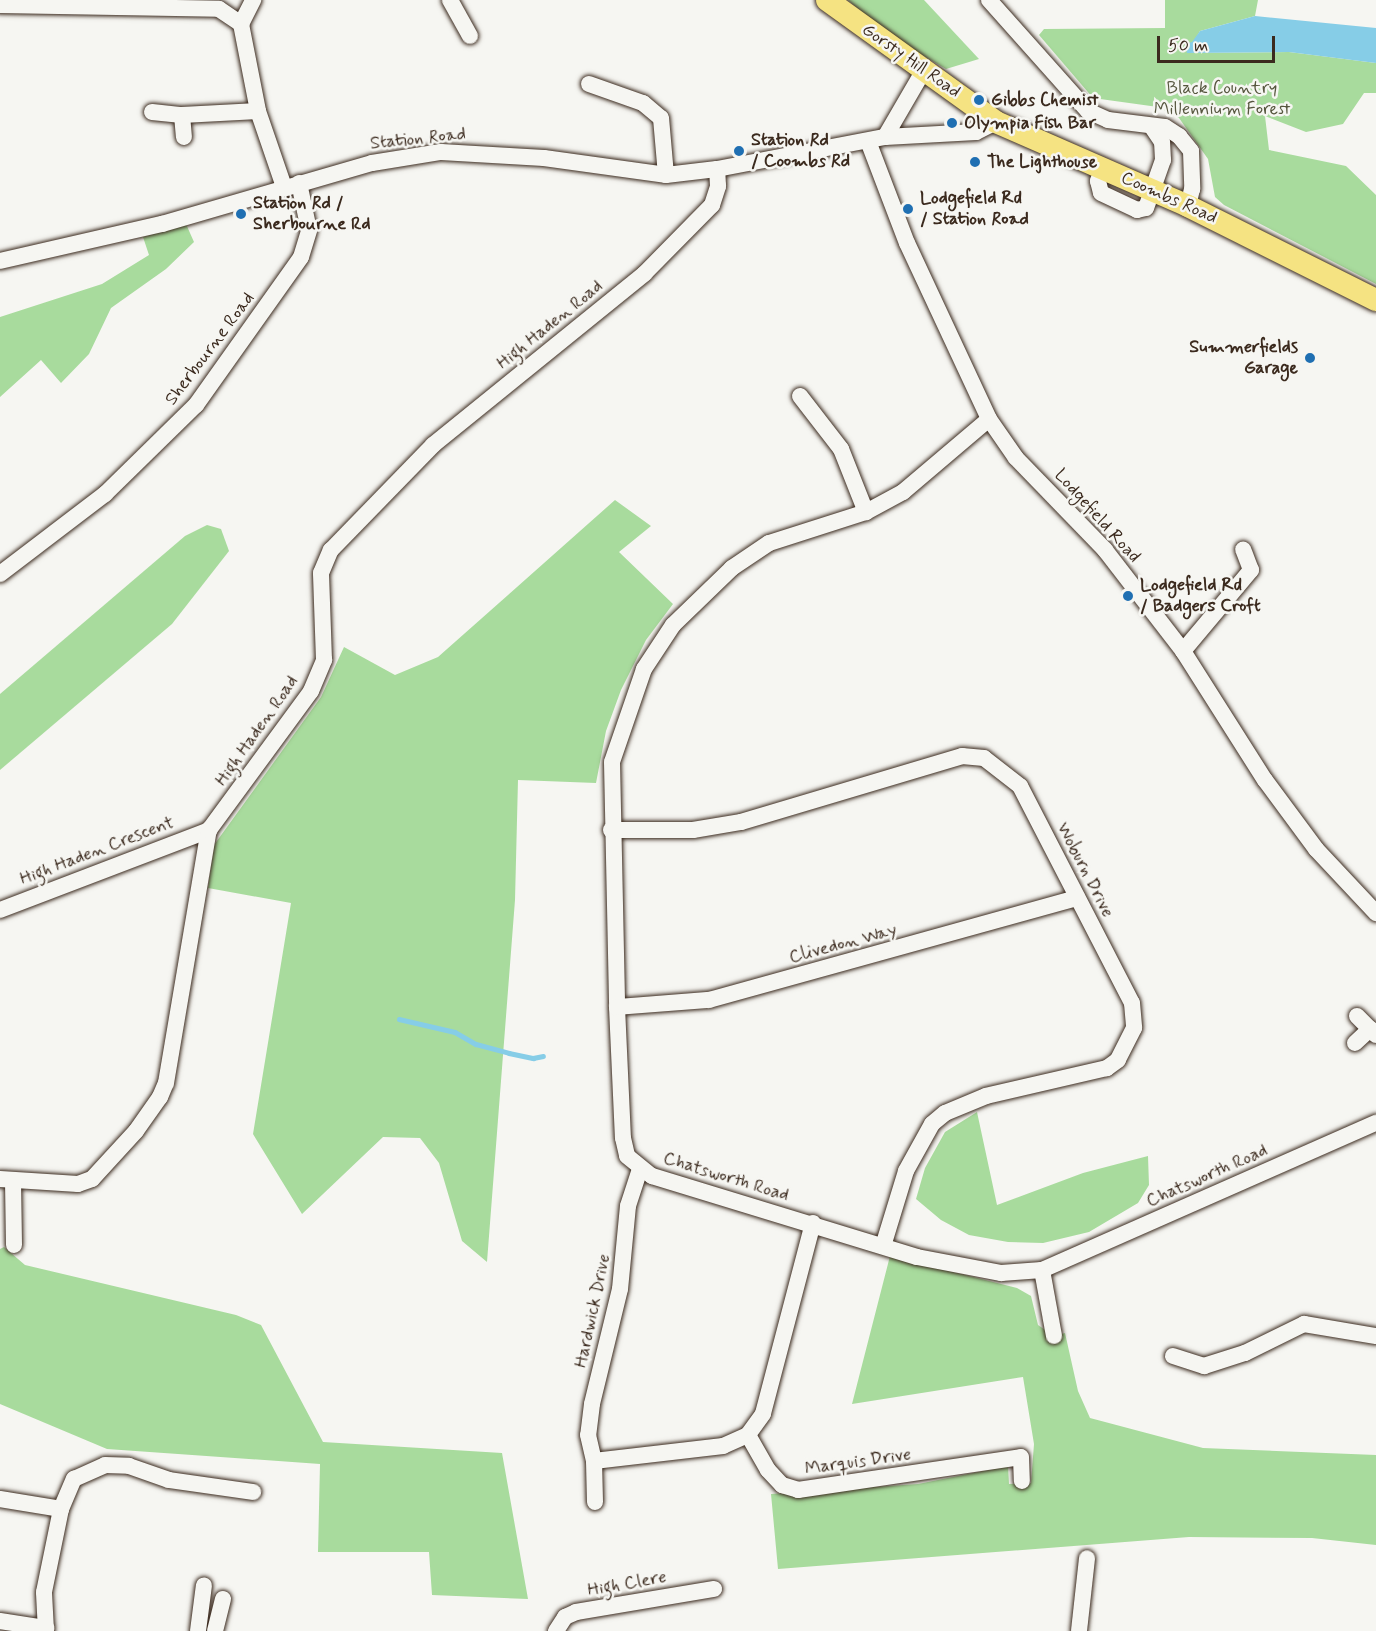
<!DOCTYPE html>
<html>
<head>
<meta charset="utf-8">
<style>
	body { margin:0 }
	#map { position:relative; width:1376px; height:1631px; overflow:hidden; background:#f6f6f2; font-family:Mynerve,sans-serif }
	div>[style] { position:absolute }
	.green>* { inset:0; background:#a8db9d }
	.water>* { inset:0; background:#86cde7 }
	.stream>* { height:4.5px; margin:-2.25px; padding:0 2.25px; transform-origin:2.25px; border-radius:2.25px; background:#86cde7 }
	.roads { filter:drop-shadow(0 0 2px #3b2a1e) drop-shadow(0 0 2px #3b2a1e) }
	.minor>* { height:16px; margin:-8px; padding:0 8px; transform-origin:8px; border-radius:8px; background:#f6f6f2 }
	.major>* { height:22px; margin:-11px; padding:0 11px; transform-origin:11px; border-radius:11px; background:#f5e382 }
	.dots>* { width:16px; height:16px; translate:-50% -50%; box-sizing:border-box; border:3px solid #f6f6f2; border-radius:50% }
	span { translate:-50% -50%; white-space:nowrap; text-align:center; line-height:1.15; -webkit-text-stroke:5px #f6f6f2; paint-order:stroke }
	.street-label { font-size:18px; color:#3b2a1e }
	.park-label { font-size:18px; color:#56563e }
	.poi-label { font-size:18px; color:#3b2a1e; font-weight:700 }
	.left { translate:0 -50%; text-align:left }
	.right { translate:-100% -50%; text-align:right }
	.scale { position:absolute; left:1157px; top:36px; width:118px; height:27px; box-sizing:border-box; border:3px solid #3b2a1e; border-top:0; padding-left:8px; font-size:18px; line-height:21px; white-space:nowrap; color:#3b2a1e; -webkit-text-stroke:4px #f6f6f2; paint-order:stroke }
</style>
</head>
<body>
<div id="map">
	<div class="green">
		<i style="clip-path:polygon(848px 0,924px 0,979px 59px,946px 69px,888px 35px)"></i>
		<i style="clip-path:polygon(1165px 0,1258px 0,1255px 16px,1200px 31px,1187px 53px,1289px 52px,1376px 63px,1376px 93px,1364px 93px,1343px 124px,1306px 132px,1265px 116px,1269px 150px,1346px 166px,1376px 195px,1376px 284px,1224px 205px,1215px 197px,1208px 159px,1179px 118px,1158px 107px,1093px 98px,1039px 35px,1044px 29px,1165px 28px)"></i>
		<i style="clip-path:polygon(186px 224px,194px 242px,166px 269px,111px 308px,89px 354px,61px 383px,41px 360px,0 397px,0 317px,102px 284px,149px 255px,143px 237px)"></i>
		<i style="clip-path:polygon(615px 500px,651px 526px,619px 552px,673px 604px,646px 640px,621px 690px,606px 731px,596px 783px,518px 780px,515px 900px,487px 1262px,462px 1241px,439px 1163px,420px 1138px,383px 1137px,302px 1214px,253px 1134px,291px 903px,208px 888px,214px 845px,321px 697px,344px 647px,395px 675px,438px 657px)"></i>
		<i style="clip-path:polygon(207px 525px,221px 529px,229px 551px,172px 624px,0 770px,0 694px,185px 536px)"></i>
		<i style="clip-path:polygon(977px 1112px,997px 1205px,1083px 1173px,1148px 1156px,1149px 1185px,1138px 1203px,1089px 1232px,1043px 1243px,1008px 1242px,969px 1235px,941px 1220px,916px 1199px,925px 1168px,945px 1132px)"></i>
		<i style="clip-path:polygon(4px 1247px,25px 1265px,236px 1315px,261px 1325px,323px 1442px,502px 1453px,528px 1599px,432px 1595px,429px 1552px,318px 1552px,320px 1464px,107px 1449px,0 1404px,0 1249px)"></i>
		<i style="clip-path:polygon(890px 1256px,1017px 1288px,1031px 1296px,1038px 1325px,1054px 1336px,1065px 1333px,1078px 1391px,1090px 1418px,1203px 1448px,1376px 1455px,1376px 1545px,1312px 1538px,1189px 1537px,778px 1569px,771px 1494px,918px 1484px,1008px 1466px,1009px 1484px,1031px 1483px,1034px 1444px,1023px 1377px,852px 1404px)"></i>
	</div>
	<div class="water">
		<i style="clip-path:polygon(1255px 16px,1376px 28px,1376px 63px,1289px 52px,1187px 53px,1185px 44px,1192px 42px,1200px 31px)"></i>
	</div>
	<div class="stream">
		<i style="left:399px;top:1019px;width:57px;rotate:13.1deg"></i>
		<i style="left:455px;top:1032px;width:24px;rotate:30deg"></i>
		<i style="left:476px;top:1044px;width:34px;rotate:15deg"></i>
		<i style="left:509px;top:1053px;width:25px;rotate:12deg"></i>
		<i style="left:533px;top:1058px;width:10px;rotate:-11deg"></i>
	</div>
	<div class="roads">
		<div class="minor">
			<i style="left:450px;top:0;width:41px;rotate:60.9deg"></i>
			<i style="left:989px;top:0;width:149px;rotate:48.3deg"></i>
			<i style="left:1088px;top:111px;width:22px;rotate:24deg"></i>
			<i style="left:1108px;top:120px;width:57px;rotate:7deg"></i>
			<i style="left:1165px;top:127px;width:17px;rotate:33deg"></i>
			<i style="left:1179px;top:136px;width:19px;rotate:51deg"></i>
			<i style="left:1191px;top:151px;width:38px;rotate:88deg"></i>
			<i style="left:1192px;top:189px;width:17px;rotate:103deg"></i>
			<i style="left:0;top:5px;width:219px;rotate:1deg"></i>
			<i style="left:219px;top:9px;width:27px;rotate:34deg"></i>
			<i style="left:241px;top:24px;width:89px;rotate:78.9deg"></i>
			<i style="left:258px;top:111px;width:80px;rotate:71.1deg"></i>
			<i style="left:241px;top:24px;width:27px;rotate:-63deg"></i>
			<i style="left:589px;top:84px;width:57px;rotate:19.4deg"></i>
			<i style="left:643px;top:103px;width:23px;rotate:40deg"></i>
			<i style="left:661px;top:118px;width:57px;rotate:85deg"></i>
			<i style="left:152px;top:112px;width:30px;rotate:6deg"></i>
			<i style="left:182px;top:115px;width:76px;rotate:-3deg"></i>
			<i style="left:182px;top:115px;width:22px;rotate:85deg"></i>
			<i style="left:885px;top:137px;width:78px;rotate:-59.8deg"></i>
			<i style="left:868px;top:141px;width:109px;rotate:69.1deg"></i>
			<i style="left:907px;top:243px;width:194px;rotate:65deg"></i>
			<i style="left:989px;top:419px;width:47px;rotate:55.3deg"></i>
			<i style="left:1016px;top:458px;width:128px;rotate:45.9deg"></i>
			<i style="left:1105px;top:550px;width:128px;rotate:52.3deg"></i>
			<i style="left:1183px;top:651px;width:153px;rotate:57.6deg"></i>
			<i style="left:1265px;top:780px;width:86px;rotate:53.5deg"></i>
			<i style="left:1316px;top:849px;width:88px;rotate:46.8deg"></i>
			<i style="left:1103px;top:169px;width:13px;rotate:113deg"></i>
			<i style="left:1098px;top:181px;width:12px;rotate:76deg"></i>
			<i style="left:1101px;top:193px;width:40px;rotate:25deg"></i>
			<i style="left:1137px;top:210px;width:9px;rotate:-13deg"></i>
			<i style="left:1146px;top:208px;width:51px;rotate:-70.5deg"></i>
			<i style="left:1163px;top:160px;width:18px;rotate:-93deg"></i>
			<i style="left:1162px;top:142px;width:18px;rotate:-124deg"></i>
			<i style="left:0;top:261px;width:166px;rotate:-12.9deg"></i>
			<i style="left:162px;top:224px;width:219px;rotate:-16.2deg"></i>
			<i style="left:372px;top:163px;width:70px;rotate:-9.1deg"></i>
			<i style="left:441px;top:152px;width:103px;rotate:3.3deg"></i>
			<i style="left:544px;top:158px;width:123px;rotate:7.9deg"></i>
			<i style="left:666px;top:175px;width:51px;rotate:-6.7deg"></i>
			<i style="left:717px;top:169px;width:171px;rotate:-10.8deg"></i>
			<i style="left:885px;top:137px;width:91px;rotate:-3.1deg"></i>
			<i style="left:976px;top:132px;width:22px;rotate:-27deg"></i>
			<i style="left:800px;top:396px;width:67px;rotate:52.3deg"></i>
			<i style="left:841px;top:449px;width:68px;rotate:68.4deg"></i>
			<i style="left:989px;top:419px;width:113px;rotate:139.7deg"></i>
			<i style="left:903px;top:492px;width:42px;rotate:151.6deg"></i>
			<i style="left:866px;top:512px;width:102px;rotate:162.3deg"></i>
			<i style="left:769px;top:543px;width:45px;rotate:146deg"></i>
			<i style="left:732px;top:568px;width:82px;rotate:136deg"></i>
			<i style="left:673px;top:625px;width:53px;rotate:123.4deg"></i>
			<i style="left:644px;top:669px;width:98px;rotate:109deg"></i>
			<i style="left:612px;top:762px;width:245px;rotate:88.8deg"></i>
			<i style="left:617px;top:1007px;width:131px;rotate:87.4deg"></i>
			<i style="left:623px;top:1138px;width:18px;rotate:77deg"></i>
			<i style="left:627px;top:1156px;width:32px;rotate:39deg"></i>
			<i style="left:652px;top:1176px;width:277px;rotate:17deg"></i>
			<i style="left:917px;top:1257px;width:86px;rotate:10.8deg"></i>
			<i style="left:1001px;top:1273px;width:41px;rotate:-4.2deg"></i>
			<i style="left:1042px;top:1270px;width:365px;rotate:-23.8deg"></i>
			<i style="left:0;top:574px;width:132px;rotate:-37.3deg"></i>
			<i style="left:105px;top:494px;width:127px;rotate:-44.4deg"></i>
			<i style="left:196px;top:405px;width:181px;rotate:-54.6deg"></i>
			<i style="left:301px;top:257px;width:28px;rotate:-73deg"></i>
			<i style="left:309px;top:230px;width:48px;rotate:-102deg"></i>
			<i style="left:1183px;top:651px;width:106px;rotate:-50deg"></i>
			<i style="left:1251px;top:570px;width:22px;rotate:-111deg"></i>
			<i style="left:611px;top:830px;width:82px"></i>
			<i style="left:693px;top:830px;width:49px;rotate:-9.5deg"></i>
			<i style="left:741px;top:822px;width:231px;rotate:-16.6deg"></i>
			<i style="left:962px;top:756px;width:22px;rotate:5deg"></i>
			<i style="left:984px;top:758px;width:46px;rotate:37.9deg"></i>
			<i style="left:1020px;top:786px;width:244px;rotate:62.7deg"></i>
			<i style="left:1132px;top:1003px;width:25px;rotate:85deg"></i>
			<i style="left:1134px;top:1028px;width:36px;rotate:117deg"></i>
			<i style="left:1118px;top:1060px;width:14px;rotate:144deg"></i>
			<i style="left:1107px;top:1068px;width:124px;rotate:167deg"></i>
			<i style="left:986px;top:1096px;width:44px;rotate:157.5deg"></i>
			<i style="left:945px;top:1113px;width:17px;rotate:140deg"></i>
			<i style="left:932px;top:1124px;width:54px;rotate:119deg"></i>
			<i style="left:906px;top:1171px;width:78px;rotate:107deg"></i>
			<i style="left:0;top:910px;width:224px;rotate:-20.9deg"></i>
			<i style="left:617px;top:1007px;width:92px;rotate:-4.4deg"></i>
			<i style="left:709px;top:1000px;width:382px;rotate:-15.5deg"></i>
			<i style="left:1357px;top:1016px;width:27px;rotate:45deg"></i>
			<i style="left:1355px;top:1043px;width:21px;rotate:-43deg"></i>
			<i style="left:640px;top:1169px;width:39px;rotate:108deg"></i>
			<i style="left:628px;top:1206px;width:83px;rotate:95.5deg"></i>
			<i style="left:620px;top:1289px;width:118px;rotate:103.7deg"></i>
			<i style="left:592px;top:1404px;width:31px;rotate:97deg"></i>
			<i style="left:588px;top:1435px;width:27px;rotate:77deg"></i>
			<i style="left:594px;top:1461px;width:130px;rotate:-6.6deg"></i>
			<i style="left:723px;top:1446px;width:27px;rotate:-24deg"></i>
			<i style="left:0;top:1179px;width:78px;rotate:3.7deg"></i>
			<i style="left:78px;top:1184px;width:15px;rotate:-20deg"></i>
			<i style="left:92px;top:1179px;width:65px;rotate:-47.5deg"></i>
			<i style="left:136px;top:1131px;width:42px;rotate:-54.8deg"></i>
			<i style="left:160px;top:1097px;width:15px;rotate:-67deg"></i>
			<i style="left:166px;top:1083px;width:257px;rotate:-80.4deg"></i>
			<i style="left:209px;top:830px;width:172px;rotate:-53.7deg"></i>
			<i style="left:311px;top:691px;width:34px;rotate:-67deg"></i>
			<i style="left:324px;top:660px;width:87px;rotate:-92deg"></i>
			<i style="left:321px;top:573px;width:25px;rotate:-67deg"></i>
			<i style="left:331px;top:550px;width:146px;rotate:-45.8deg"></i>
			<i style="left:433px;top:445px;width:272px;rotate:-39deg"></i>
			<i style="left:644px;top:274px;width:97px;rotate:-45.4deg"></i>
			<i style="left:712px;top:205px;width:20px;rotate:-72deg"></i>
			<i style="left:718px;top:186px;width:17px;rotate:-93deg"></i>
			<i style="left:13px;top:1181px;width:64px;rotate:89.1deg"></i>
			<i style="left:813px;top:1223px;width:197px;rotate:104.7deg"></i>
			<i style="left:763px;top:1414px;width:26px;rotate:126deg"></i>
			<i style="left:748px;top:1435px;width:40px;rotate:60.3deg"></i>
			<i style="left:768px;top:1470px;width:21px;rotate:47deg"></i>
			<i style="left:782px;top:1485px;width:17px;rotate:17deg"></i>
			<i style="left:798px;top:1490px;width:225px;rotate:-8.4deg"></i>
			<i style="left:1021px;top:1457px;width:24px;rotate:88deg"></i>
			<i style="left:1042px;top:1270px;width:67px;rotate:79.7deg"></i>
			<i style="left:1173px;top:1356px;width:33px;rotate:18deg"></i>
			<i style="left:1204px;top:1366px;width:43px;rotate:-17.6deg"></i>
			<i style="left:1245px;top:1353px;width:66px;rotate:-26.2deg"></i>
			<i style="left:1304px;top:1324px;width:73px;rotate:9.5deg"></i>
			<i style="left:594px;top:1461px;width:41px;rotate:88.6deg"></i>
			<i style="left:0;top:1499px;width:62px;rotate:9.3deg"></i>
			<i style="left:0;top:1621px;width:47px;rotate:8.7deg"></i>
			<i style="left:46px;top:1631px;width:39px;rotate:-93deg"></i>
			<i style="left:44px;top:1592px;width:85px;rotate:-78.4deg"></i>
			<i style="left:61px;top:1509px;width:33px;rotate:-67deg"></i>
			<i style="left:74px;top:1479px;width:34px;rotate:-24deg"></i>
			<i style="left:105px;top:1465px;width:24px;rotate:2deg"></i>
			<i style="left:129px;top:1466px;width:42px;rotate:19.3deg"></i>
			<i style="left:169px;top:1480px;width:85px;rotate:8.1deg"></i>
			<i style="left:198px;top:1631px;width:46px;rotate:-82.6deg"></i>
			<i style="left:215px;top:1631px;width:33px;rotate:-76deg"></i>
			<i style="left:556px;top:1631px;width:17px;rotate:-57deg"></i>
			<i style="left:565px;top:1617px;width:12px;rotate:-24deg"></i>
			<i style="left:576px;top:1612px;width:140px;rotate:-9.5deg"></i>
			<i style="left:1079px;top:1631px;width:73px;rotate:-83.7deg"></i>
		</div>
		<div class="major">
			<i style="left:827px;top:0;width:208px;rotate:35.8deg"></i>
			<i style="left:996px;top:122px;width:210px;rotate:23.6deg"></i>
			<i style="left:1188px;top:206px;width:210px;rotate:26.6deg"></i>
		</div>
	</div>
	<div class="dots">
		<i style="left:979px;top:100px;background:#1f6fb2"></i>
		<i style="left:952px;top:123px;background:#1f6fb2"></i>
		<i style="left:739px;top:151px;background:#1f6fb2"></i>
		<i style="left:975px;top:162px;background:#1f6fb2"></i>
		<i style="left:908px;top:209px;background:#1f6fb2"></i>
		<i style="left:241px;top:214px;background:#1f6fb2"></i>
		<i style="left:1310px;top:358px;background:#1f6fb2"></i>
		<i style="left:1128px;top:596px;background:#1f6fb2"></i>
	</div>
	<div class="street-label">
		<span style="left:911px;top:61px;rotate:35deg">Gorsty Hill Road</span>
		<span style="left:418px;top:139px;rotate:-6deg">Station Road</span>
		<span style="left:1169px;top:198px;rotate:24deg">Coombs Road</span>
		<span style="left:550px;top:325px;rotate:-39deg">High Haden Road</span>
		<span style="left:210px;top:349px;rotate:-53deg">Sherbourne Road</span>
		<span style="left:1097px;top:516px;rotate:48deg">Lodgefield Road</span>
		<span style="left:257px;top:731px;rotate:-55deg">High Haden Road</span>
		<span style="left:97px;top:851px;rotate:-21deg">High Haden Crescent</span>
		<span style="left:1085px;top:870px;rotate:63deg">Woburn Drive</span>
		<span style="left:843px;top:944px;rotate:-15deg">Clivedon Way</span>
		<span style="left:1207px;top:1176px;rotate:-24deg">Chatsworth Road</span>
		<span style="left:726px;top:1177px;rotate:17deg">Chatsworth Road</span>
		<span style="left:593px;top:1311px;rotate:-78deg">Hardwick Drive</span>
		<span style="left:858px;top:1462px;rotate:-8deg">Marquis Drive</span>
		<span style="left:627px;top:1584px;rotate:-10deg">High Clere</span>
	</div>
	<div class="park-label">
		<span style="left:1222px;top:99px">Black Country<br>Millennium Forest</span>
	</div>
	<div class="poi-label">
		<span class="left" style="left:991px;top:100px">Gibbs Chemist</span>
		<span class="left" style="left:964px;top:123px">Olympia Fish Bar</span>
		<span class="left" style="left:751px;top:151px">Station Rd<br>/ Coombs Rd</span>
		<span class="left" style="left:987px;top:162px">The Lighthouse</span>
		<span class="left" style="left:920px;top:209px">Lodgefield Rd<br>/ Station Road</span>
		<span class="left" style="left:253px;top:214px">Station Rd /<br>Sherbourne Rd</span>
		<span class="right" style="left:1298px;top:358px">Summerfields<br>Garage</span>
		<span class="left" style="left:1140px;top:596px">Lodgefield Rd<br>/ Badgers Croft</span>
	</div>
	<div class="scale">50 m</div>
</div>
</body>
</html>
